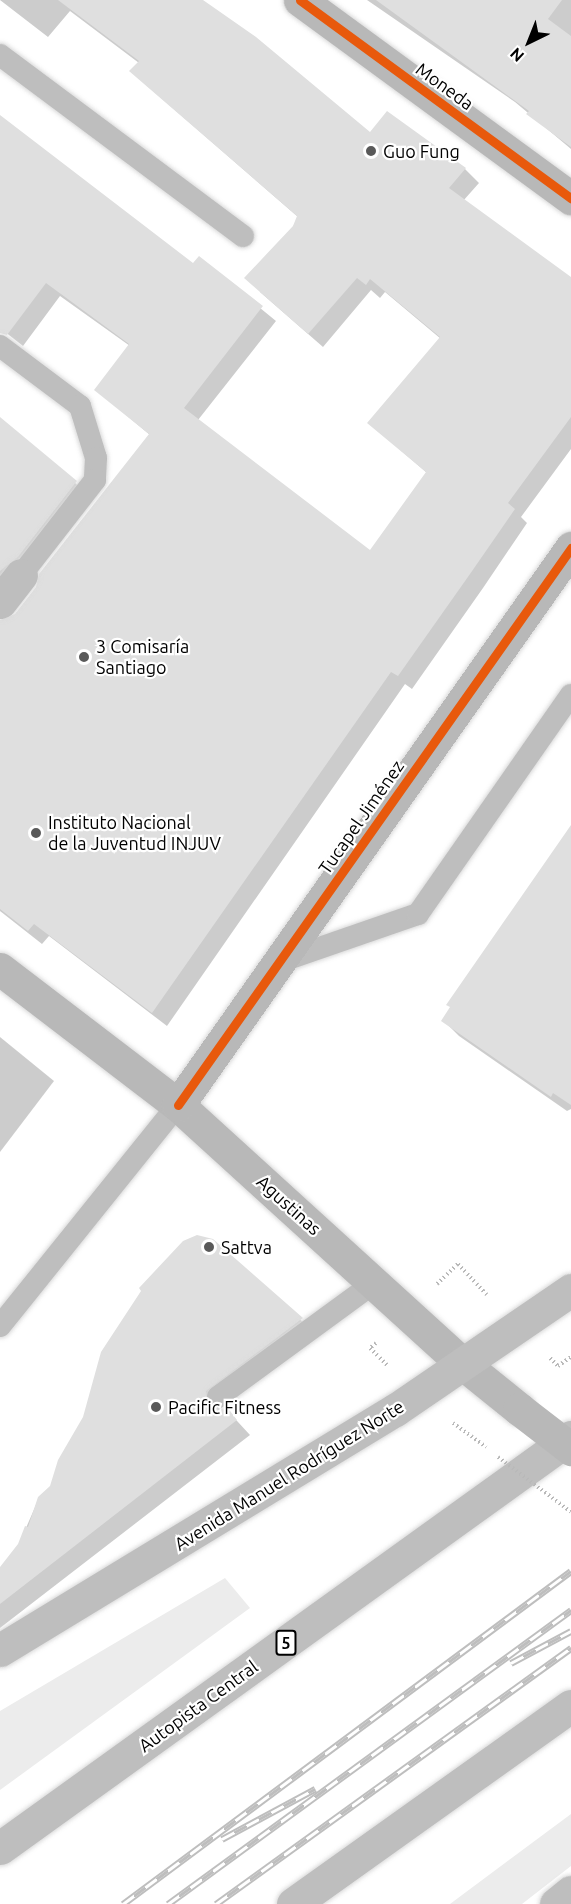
<!DOCTYPE html>
<html>
<head>
<meta charset="utf-8">
<style>
	body { margin:0 }
	#map { position:relative; width:571px; height:1904px; overflow:hidden; background:#fff; font-family:Ubuntu,sans-serif }
	div>[style] { position:absolute }
	.green>* { inset:0; background:#ececec }
	.shadow>* { inset:0; background:#0003 }
	.building>* { inset:0; background:#dfdfdf }
	.path>* { height:4px; margin-top:-2px; transform-origin:0; background:repeating-linear-gradient(90deg,#b9b9b9 0 1.5px,transparent 0 4.5px) }
	.roads { filter:drop-shadow(0 0 2px #dbdbdb) drop-shadow(0 0 2px #dbdbdb) }
	.lane>* { height:22px; margin:-11px; padding:0 11px; transform-origin:11px; border-radius:11px; background:#bebebe }
	.street>* { height:33px; margin:-16.5px; padding:0 16.5px; transform-origin:16.5px; border-radius:16.5px; background:#bebebe }
	.secondary>* { height:33px; margin:-16.5px; padding:0 16.5px; transform-origin:16.5px; border-radius:16.5px; background:#b8b8b8 }
	.primary>* { height:33px; margin:-16.5px; padding:0 16.5px; transform-origin:16.5px; border-radius:16.5px; background:#bebebe }
	.highway>* { height:33px; margin:-16.5px; padding:0 16.5px; transform-origin:16.5px; border-radius:16.5px; background:#bebebe }
	.rail>* { height:7px; margin-top:-3.5px; transform-origin:0; background:repeating-linear-gradient(90deg,#fff 0 14px,#bebebe 0 28px); box-sizing:border-box; border-block:2px solid #bebebe }
	.path-bridge>* { height:4px; margin-top:-2px; transform-origin:0; background:repeating-linear-gradient(90deg,#b9b9b9 0 1.5px,transparent 0 4.5px) }
	.secondary-bridge>* { height:33px; margin:-16.5px; padding:0 16.5px; transform-origin:16.5px; border-radius:16.5px; background:#b8b8b8 }
	.cycleway>* { height:9px; margin:-4.5px; padding:0 4.5px; transform-origin:4.5px; border-radius:4.5px; background:#e8590c }
	.dots>* { width:16px; height:16px; translate:-50% -50%; box-sizing:border-box; border:3px solid #fff; border-radius:50% }
	span { translate:-50% -50%; white-space:nowrap; text-align:center; line-height:1.15; -webkit-text-stroke:4.5px #fff; paint-order:stroke }
	.shield-label span { padding:2px 4px; background:#fff; border:2px solid; border-radius:4px; -webkit-text-stroke-width:0 }
	.shield-label { font-size:16px; color:#000; font-weight:700 }
	.street-label { font-size:18px; color:#000 }
	.poi-label { font-size:18px; color:#000 }
	.left { translate:0 -50%; text-align:left }
	.north { position:absolute; left:499px; top:12px; width:60px; height:60px; -webkit-text-stroke:4px #fff; paint-order:stroke; rotate:223deg; font-size:16px; font-weight:700; line-height:24px; text-align:center; color:#000 }
	.north::after { content:''; display:block; margin:auto; width:21px; height:27px; background:#000; clip-path:polygon(50% 0,100% 100%,50% 72%,0 100%) }
</style>
</head>
<body>
<div id="map">
	<div class="green">
		<i style="clip-path:polygon(225px 1578px,250px 1608px,0 1790px,0 1711px)"></i>
		<i style="clip-path:polygon(571px 1814px,571px 1866px,522px 1904px,450px 1904px)"></i>
	</div>
	<div class="shadow">
		<i style="clip-path:polygon(0 0,202px 0,370px 134px,387px 113px,465px 169px,479px 183px,463px 201px,571px 280px,571px 449px,521px 517px,527px 523px,483px 588px,412px 689px,405px 684px,167px 1026px,49px 936px,42px 944px,0 911px,0 621px,16px 615px,150px 435px,96px 390px,130px 346px,60px 296px,23px 346px,0 328px,0 117px,193px 265px,199px 258px,276px 321px,198px 420px,370px 552px,427px 473px,369px 423px,441px 339px,385px 292px,380px 298px,371px 290px,323px 347px,260px 292px,298px 217px,145px 84px,139px 63px,70px 11px,48px 37px)"></i>
		<i style="clip-path:polygon(367px 0,571px 0,571px 149px,515px 102px)"></i>
		<i style="clip-path:polygon(0 418px,90px 496px,0 603px)"></i>
		<i style="clip-path:polygon(571px 831px,571px 1109px,567px 1111px,459px 1036px,443px 1020px)"></i>
		<i style="clip-path:polygon(0 1037px,54px 1081px,0 1152px)"></i>
		<i style="clip-path:polygon(212px 1240px,315px 1333px,219px 1405px,220px 1412px,226px 1409px,250px 1435px,0 1628px,0 1570px,19px 1544px,39px 1498px,52px 1487px)"></i>
	</div>
	<div class="building">
		<i style="clip-path:polygon(58px 0,203px 0,256px 37px,370px 132px,387px 111px,466px 168px,449px 188px,571px 277px,571px 417px,508px 503px,515px 509px,470px 574px,398px 676px,391px 672px,152px 1013px,34px 924px,28px 931px,0 909px,0 620px,15px 614px,36px 587px,39px 574px,149px 434px,94px 390px,129px 344px,46px 283px,7px 335px,0 333px,0 115px,193px 263px,199px 256px,263px 306px,184px 408px,370px 550px,426px 472px,367px 423px,440px 337px,370px 279px,366px 285px,357px 278px,308px 334px,244px 278px,293px 226px,297px 216px,129px 71px,139px 61px)"></i>
		<i style="clip-path:polygon(376px 0,562px 0,548px 19px,571px 36px,571px 147px,526px 114px,529px 111px)"></i>
		<i style="clip-path:polygon(0 417px,77px 481px,18px 557px,0 571px)"></i>
		<i style="clip-path:polygon(571px 825px,571px 1105px,553px 1093px,551px 1097px,441px 1021px,450px 1007px,446px 1005px)"></i>
		<i style="clip-path:polygon(197px 1235px,213px 1239px,303px 1318px,206px 1391px,208px 1405px,219px 1410px,227px 1407px,237px 1420px,0 1604px,0 1567px,18px 1544px,25px 1526px,28px 1527px,38px 1497px,50px 1486px,58px 1460px,83px 1417px,101px 1352px,141px 1291px,139px 1288px,183px 1241px)"></i>
	</div>
	<div class="path">
		<i style="left:437px;top:1284px;width:29px;rotate:-44deg"></i>
		<i style="left:458px;top:1264px;width:42px;rotate:46.9deg"></i>
		<i style="left:376px;top:1343px;width:8px;rotate:140deg"></i>
		<i style="left:370px;top:1348px;width:24px;rotate:45deg"></i>
		<i style="left:550px;top:1358px;width:11px;rotate:45deg"></i>
		<i style="left:558px;top:1366px;width:16px;rotate:-35deg"></i>
		<i style="left:453px;top:1423px;width:41px;rotate:36deg"></i>
	</div>
	<div class="roads">
		<div class="lane">
			<i style="left:0;top:55px;width:303px;rotate:36.7deg"></i>
			<i style="left:0;top:346px;width:100px;rotate:36.9deg"></i>
			<i style="left:80px;top:406px;width:54px;rotate:72.9deg"></i>
			<i style="left:96px;top:458px;width:22px;rotate:93deg"></i>
			<i style="left:95px;top:480px;width:120px;rotate:127.9deg"></i>
			<i style="left:279px;top:962px;width:147px;rotate:-19.1deg"></i>
			<i style="left:418px;top:914px;width:267px;rotate:-55.1deg"></i>
			<i style="left:0;top:1326px;width:284px;rotate:-51.2deg"></i>
			<i style="left:218px;top:1397px;width:195px;rotate:-36.2deg"></i>
		</div>
		<div class="street">
			<i style="left:0;top:602px;width:34px;rotate:-52deg"></i>
		</div>
		<div class="secondary">
			<i style="left:300px;top:0;width:336px;rotate:36.2deg"></i>
			<i style="left:0;top:969px;width:224px;rotate:37.4deg"></i>
			<i style="left:178px;top:1105px;width:384px;rotate:42.3deg"></i>
			<i style="left:462px;top:1363px;width:73px;rotate:38.9deg"></i>
			<i style="left:178px;top:1105px;width:682px;rotate:-54.79deg"></i>
		</div>
		<div class="primary">
			<i style="left:0;top:1650px;width:462px;rotate:-31.3deg"></i>
			<i style="left:395px;top:1410px;width:213px;rotate:-34.3deg"></i>
			<i style="left:556px;top:1904px;width:19px;rotate:-39deg"></i>
		</div>
		<div class="highway">
			<i style="left:0;top:1848px;width:704px;rotate:-35.75deg"></i>
			<i style="left:293px;top:1904px;width:341px;rotate:-35.5deg"></i>
		</div>
	</div>
	<div class="rail">
		<i style="left:511px;top:1663px;width:68px;rotate:-28.1deg"></i>
		<i style="left:222px;top:1839px;width:106px;rotate:-28.3deg"></i>
		<i style="left:123px;top:1904px;width:558px;rotate:-36.62deg"></i>
		<i style="left:168px;top:1904px;width:499px;rotate:-36.1deg"></i>
		<i style="left:216px;top:1904px;width:438px;rotate:-35.8deg"></i>
	</div>
	<div class="path-bridge">
		<i style="left:498px;top:1457px;width:91px;rotate:37deg"></i>
	</div>
	<div class="secondary-bridge">
		<i style="left:519px;top:1409px;width:66px;rotate:37.6deg"></i>
	</div>
	<div class="cycleway">
		<i style="left:300px;top:0;width:336px;rotate:36.2deg"></i>
		<i style="left:178px;top:1105px;width:682px;rotate:-54.79deg"></i>
	</div>
	<div class="dots">
		<i style="left:371px;top:151px;background:#595959"></i>
		<i style="left:84px;top:657px;background:#595959"></i>
		<i style="left:36px;top:833px;background:#595959"></i>
		<i style="left:209px;top:1247px;background:#595959"></i>
		<i style="left:156px;top:1407px;background:#595959"></i>
	</div>
	<div class="shield-label">
		<span style="left:286px;top:1643px">5</span>
	</div>
	<div class="street-label">
		<span style="left:445px;top:86px;rotate:36deg">Moneda</span>
		<span style="left:361px;top:817px;rotate:-55deg">Tucapel Jiménez</span>
		<span style="left:289px;top:1205px;rotate:42deg">Agustinas</span>
		<span style="left:289px;top:1475px;rotate:-32deg">Avenida Manuel Rodríguez Norte</span>
		<span style="left:198px;top:1706px;rotate:-36deg">Autopista Central</span>
	</div>
	<div class="poi-label">
		<span class="left" style="left:383px;top:151px">Guo Fung</span>
		<span class="left" style="left:96px;top:657px">3 Comisaría<br>Santiago</span>
		<span class="left" style="left:48px;top:833px">Instituto Nacional<br>de la Juventud INJUV</span>
		<span class="left" style="left:221px;top:1247px">Sattva</span>
		<span class="left" style="left:168px;top:1407px">Pacific Fitness</span>
	</div>
	<div class="north">N</div>
</div>
</body>
</html>
